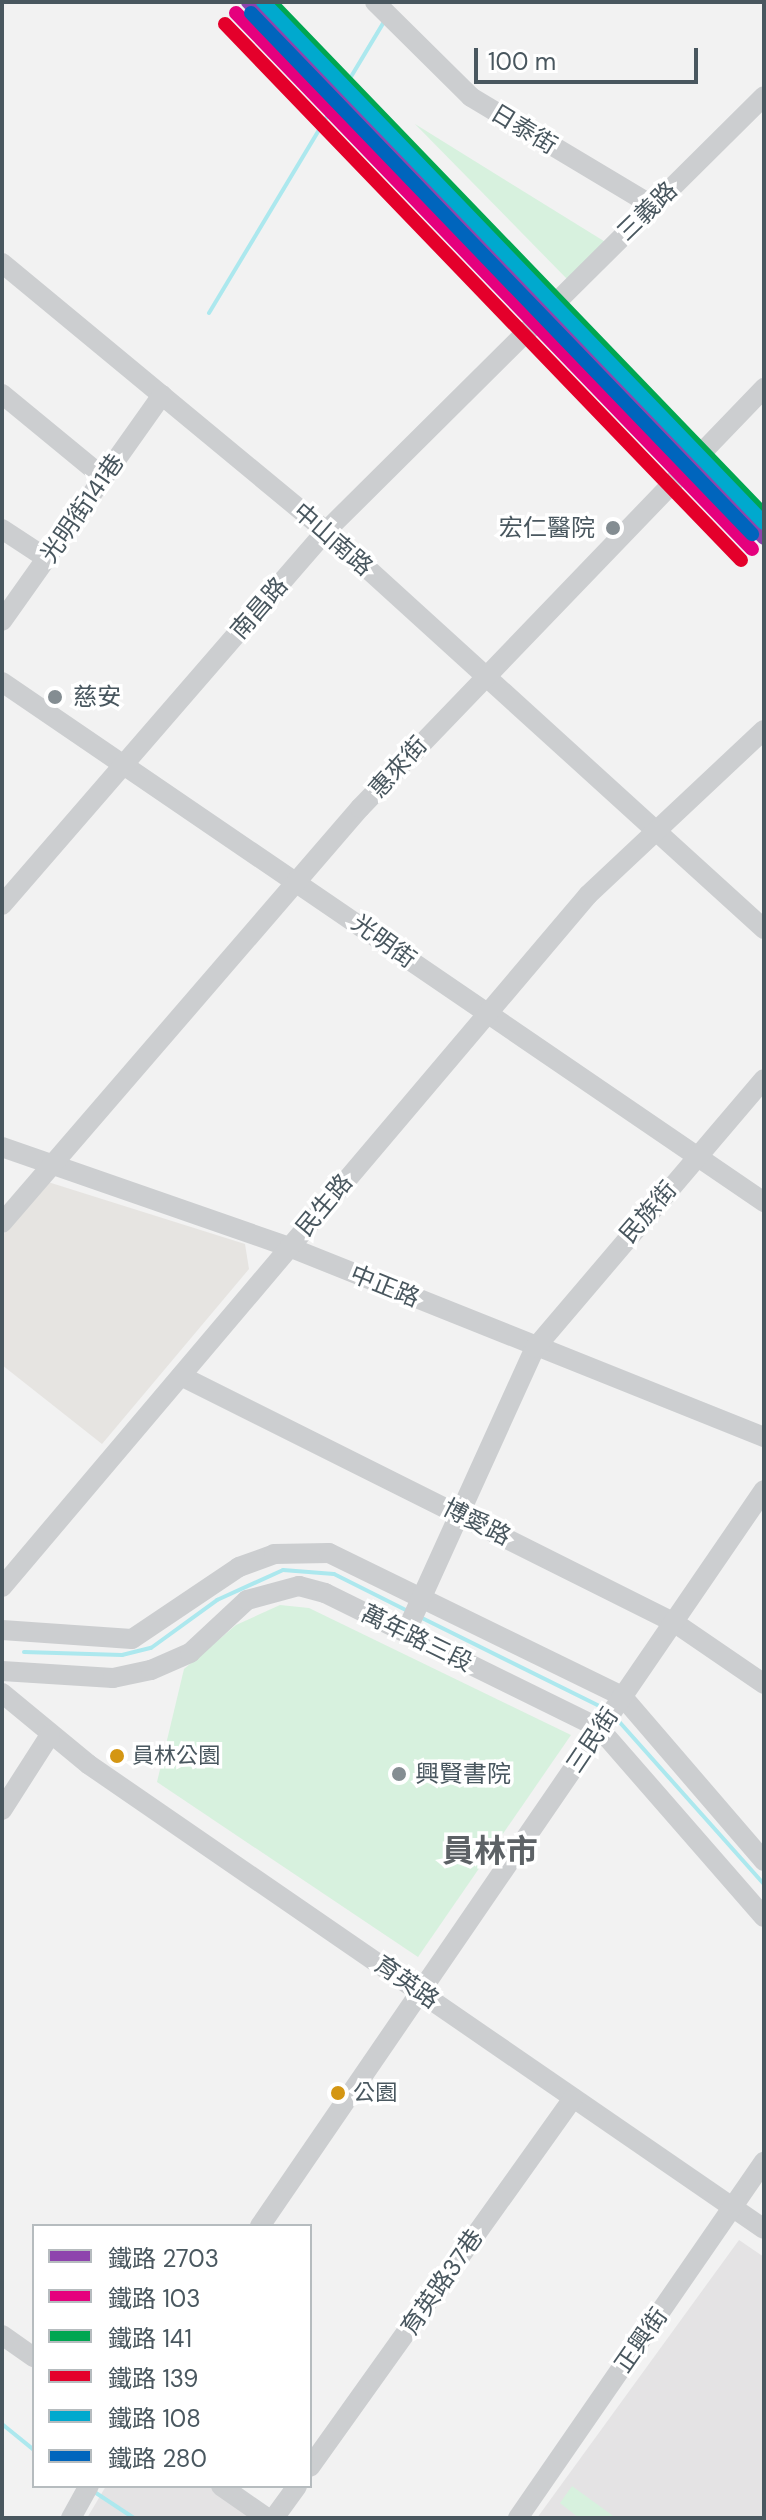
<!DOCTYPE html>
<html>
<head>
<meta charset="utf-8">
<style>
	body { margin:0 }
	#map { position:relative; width:766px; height:2520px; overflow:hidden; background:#f2f2f2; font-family:"DM Sans","Noto Sans TC",sans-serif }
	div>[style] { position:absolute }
	.commercial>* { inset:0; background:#e6e4e1 }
	.education>* { inset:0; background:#e4e3e4 }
	.green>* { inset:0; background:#d7f1de }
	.stream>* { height:4px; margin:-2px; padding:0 2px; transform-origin:2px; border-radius:2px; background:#ace8ee }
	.minor>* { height:20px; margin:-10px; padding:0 10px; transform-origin:10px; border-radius:10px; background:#ccced0 }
	.rail-1>* { height:14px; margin:-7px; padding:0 7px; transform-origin:7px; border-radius:7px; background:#8e44ad }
	.rail-2>* { height:14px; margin:-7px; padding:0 7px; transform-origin:7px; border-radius:7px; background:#e5007d }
	.rail-3>* { height:14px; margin:-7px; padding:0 7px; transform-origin:7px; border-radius:7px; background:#00a651 }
	.rail-4>* { height:14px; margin:-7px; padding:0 7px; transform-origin:7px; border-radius:7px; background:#e4002b }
	.rail-5>* { height:14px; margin:-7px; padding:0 7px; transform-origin:7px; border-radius:7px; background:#00a9ce }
	.rail-6>* { height:14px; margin:-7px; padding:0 7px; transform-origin:7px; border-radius:7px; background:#0065bd }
	.dots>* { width:22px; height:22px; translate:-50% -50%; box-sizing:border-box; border:4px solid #fff; border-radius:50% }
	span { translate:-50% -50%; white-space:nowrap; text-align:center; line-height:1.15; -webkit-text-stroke:7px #fff; paint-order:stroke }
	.bus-label { font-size:22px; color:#49575f }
	.left { translate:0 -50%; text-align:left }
	.street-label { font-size:24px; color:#49575f }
	.poi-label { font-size:24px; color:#49575f }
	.right { translate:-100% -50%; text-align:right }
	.district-label { font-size:32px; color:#5d6266; font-weight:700 }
	.frame { position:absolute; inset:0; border:4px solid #49575f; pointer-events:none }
	.legend { position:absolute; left:32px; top:2224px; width:280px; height:264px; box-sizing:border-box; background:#fff; border:2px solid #b6bcbf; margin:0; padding:10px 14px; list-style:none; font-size:24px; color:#49575f }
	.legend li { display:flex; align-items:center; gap:16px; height:40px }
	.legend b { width:40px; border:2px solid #b6bcbf }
	.scale { position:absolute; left:474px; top:48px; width:224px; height:36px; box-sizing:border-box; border:4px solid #49575f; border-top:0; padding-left:10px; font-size:24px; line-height:28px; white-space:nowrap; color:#49575f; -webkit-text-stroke:6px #fff; paint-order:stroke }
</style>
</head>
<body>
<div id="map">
	<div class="commercial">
		<i style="clip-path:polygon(48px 1182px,245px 1244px,249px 1269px,102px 1444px,2px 1365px,2px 1236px)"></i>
	</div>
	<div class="education">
		<i style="clip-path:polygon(739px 2240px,764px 2257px,764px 2518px,537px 2518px)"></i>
		<i style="clip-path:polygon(106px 2486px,214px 2486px,256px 2518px,87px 2518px)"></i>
	</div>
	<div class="green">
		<i style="clip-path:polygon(415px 124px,607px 243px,568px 280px)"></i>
		<i style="clip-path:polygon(280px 1605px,309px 1608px,571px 1735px,418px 1957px,157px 1782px,184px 1669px,236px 1625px)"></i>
		<i style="clip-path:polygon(572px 2486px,616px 2518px,579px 2518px,560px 2503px)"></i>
	</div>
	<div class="stream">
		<i style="left:209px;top:313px;width:342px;rotate:-59deg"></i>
		<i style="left:420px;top:1617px;width:207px;rotate:26.4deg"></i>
		<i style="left:24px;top:1652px;width:98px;rotate:1.8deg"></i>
		<i style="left:122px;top:1655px;width:30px;rotate:-14deg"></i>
		<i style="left:151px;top:1648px;width:82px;rotate:-36deg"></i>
		<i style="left:217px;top:1600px;width:72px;rotate:-24.4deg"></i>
		<i style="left:283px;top:1570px;width:51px;rotate:4.5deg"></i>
		<i style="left:334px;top:1574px;width:83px;rotate:26.6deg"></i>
		<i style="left:615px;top:1717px;width:224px;rotate:48.3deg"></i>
		<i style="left:2px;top:2424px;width:41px;rotate:39.1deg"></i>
		<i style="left:93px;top:2491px;width:49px;rotate:33.4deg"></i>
	</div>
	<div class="minor">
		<i style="left:375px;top:2px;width:135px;rotate:44.7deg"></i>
		<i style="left:471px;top:97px;width:212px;rotate:30.9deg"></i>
		<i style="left:2px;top:263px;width:420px;rotate:39.6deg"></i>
		<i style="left:326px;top:531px;width:592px;rotate:42.26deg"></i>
		<i style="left:2px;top:394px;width:131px;rotate:39.4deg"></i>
		<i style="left:2px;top:529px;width:53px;rotate:33.4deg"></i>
		<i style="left:2px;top:621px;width:277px;rotate:-54.7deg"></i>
		<i style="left:2px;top:682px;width:923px;rotate:34.31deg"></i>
		<i style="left:2px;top:905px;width:495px;rotate:-49.1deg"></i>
		<i style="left:326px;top:531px;width:617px;rotate:-44.8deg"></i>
		<i style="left:2px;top:1147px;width:304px;rotate:19.2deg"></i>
		<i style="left:289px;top:1247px;width:512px;rotate:21.8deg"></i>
		<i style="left:2px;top:1223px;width:548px;rotate:-49.22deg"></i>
		<i style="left:360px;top:808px;width:583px;rotate:-46.11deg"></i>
		<i style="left:181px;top:1376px;width:552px;rotate:26.57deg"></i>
		<i style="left:675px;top:1623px;width:108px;rotate:34.4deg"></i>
		<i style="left:2px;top:1587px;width:907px;rotate:-49.74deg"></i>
		<i style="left:588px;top:895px;width:241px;rotate:-43.2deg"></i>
		<i style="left:2px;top:1630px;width:130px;rotate:4deg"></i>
		<i style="left:132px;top:1639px;width:129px;rotate:-33.9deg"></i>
		<i style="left:239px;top:1567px;width:37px;rotate:-20deg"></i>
		<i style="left:274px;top:1554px;width:55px;rotate:-1deg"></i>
		<i style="left:329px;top:1553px;width:326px;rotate:26deg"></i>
		<i style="left:622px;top:1696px;width:218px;rotate:49.3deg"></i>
		<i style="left:406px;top:1632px;width:312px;rotate:-65.6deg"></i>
		<i style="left:535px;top:1348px;width:353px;rotate:-49.6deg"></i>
		<i style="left:2px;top:1671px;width:111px;rotate:3.6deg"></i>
		<i style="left:113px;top:1678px;width:39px;rotate:-12deg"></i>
		<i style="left:151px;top:1670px;width:43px;rotate:-23.6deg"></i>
		<i style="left:190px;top:1653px;width:78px;rotate:-42.9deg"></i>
		<i style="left:247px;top:1600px;width:54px;rotate:-15.1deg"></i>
		<i style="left:299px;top:1586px;width:27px;rotate:15deg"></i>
		<i style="left:325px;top:1593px;width:305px;rotate:26.2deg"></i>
		<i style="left:599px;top:1728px;width:251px;rotate:48.9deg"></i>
		<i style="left:2px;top:1693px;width:112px;rotate:39.5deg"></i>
		<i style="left:88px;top:1764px;width:820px;rotate:34.52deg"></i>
		<i style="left:2px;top:1810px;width:89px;rotate:-57.4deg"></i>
		<i style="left:260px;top:2226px;width:892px;rotate:-55.6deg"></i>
		<i style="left:2px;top:2335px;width:39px;rotate:35deg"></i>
		<i style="left:310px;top:2467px;width:453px;rotate:-54.5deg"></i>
		<i style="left:221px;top:2486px;width:56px;rotate:34.8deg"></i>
		<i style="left:71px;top:2518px;width:37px;rotate:-61deg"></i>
		<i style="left:274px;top:2518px;width:39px;rotate:-54deg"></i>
		<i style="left:518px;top:2518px;width:433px;rotate:-55.4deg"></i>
	</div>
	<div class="rail-1">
		<i style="left:248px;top:2px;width:744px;rotate:46.09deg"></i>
	</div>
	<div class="rail-2">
		<i style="left:236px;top:13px;width:744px;rotate:46.09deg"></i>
	</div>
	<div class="rail-3">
		<i style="left:270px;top:2px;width:712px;rotate:46.08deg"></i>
	</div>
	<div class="rail-4">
		<i style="left:225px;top:24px;width:744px;rotate:46.09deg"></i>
	</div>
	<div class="rail-5">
		<i style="left:263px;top:2px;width:723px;rotate:46.12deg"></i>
	</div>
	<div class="rail-6">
		<i style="left:251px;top:13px;width:723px;rotate:46.12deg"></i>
	</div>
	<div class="dots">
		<i style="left:613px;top:528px;background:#848d92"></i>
		<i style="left:55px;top:697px;background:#848d92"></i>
		<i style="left:117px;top:1756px;background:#d49613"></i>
		<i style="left:399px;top:1774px;background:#848d92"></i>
		<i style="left:338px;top:2093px;background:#d49613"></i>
	</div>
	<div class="bus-label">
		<span class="left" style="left:132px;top:1756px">員林公園</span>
		<span class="left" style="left:353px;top:2093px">公園</span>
	</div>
	<div class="street-label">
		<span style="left:524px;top:129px;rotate:31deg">日泰街</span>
		<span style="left:647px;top:211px;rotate:-44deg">三義路</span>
		<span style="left:82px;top:508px;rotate:-55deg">光明街141巷</span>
		<span style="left:333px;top:539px;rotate:41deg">中山南路</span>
		<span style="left:259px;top:608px;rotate:-49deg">南昌路</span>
		<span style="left:398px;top:767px;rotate:-48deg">惠來街</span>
		<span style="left:384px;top:941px;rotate:36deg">光明街</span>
		<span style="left:324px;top:1205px;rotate:-50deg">民生路</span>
		<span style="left:648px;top:1212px;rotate:-49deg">民族街</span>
		<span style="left:385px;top:1286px;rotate:22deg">中正路</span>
		<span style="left:477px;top:1522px;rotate:27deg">博愛路</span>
		<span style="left:417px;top:1638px;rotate:26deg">萬年路三段</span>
		<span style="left:592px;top:1740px;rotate:-56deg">三民街</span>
		<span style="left:407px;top:1982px;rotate:35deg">育英路</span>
		<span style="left:442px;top:2282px;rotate:-55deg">育英路37巷</span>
		<span style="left:641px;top:2340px;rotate:-55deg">正興街</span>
	</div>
	<div class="poi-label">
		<span class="right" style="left:595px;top:528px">宏仁醫院</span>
		<span class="left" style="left:73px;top:697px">慈安</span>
		<span class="left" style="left:415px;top:1774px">興賢書院</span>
	</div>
	<div class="district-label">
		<span style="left:490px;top:1851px">員林市</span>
	</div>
	<div class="frame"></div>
	<ul class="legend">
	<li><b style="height:10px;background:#8e44ad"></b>鐵路 2703</li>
	<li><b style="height:10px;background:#e5007d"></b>鐵路 103</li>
	<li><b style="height:10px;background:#00a651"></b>鐵路 141</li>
	<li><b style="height:10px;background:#e4002b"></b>鐵路 139</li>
	<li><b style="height:10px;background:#00a9ce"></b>鐵路 108</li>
	<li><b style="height:10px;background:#0065bd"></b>鐵路 280</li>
	</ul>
	<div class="scale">100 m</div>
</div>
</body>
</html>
